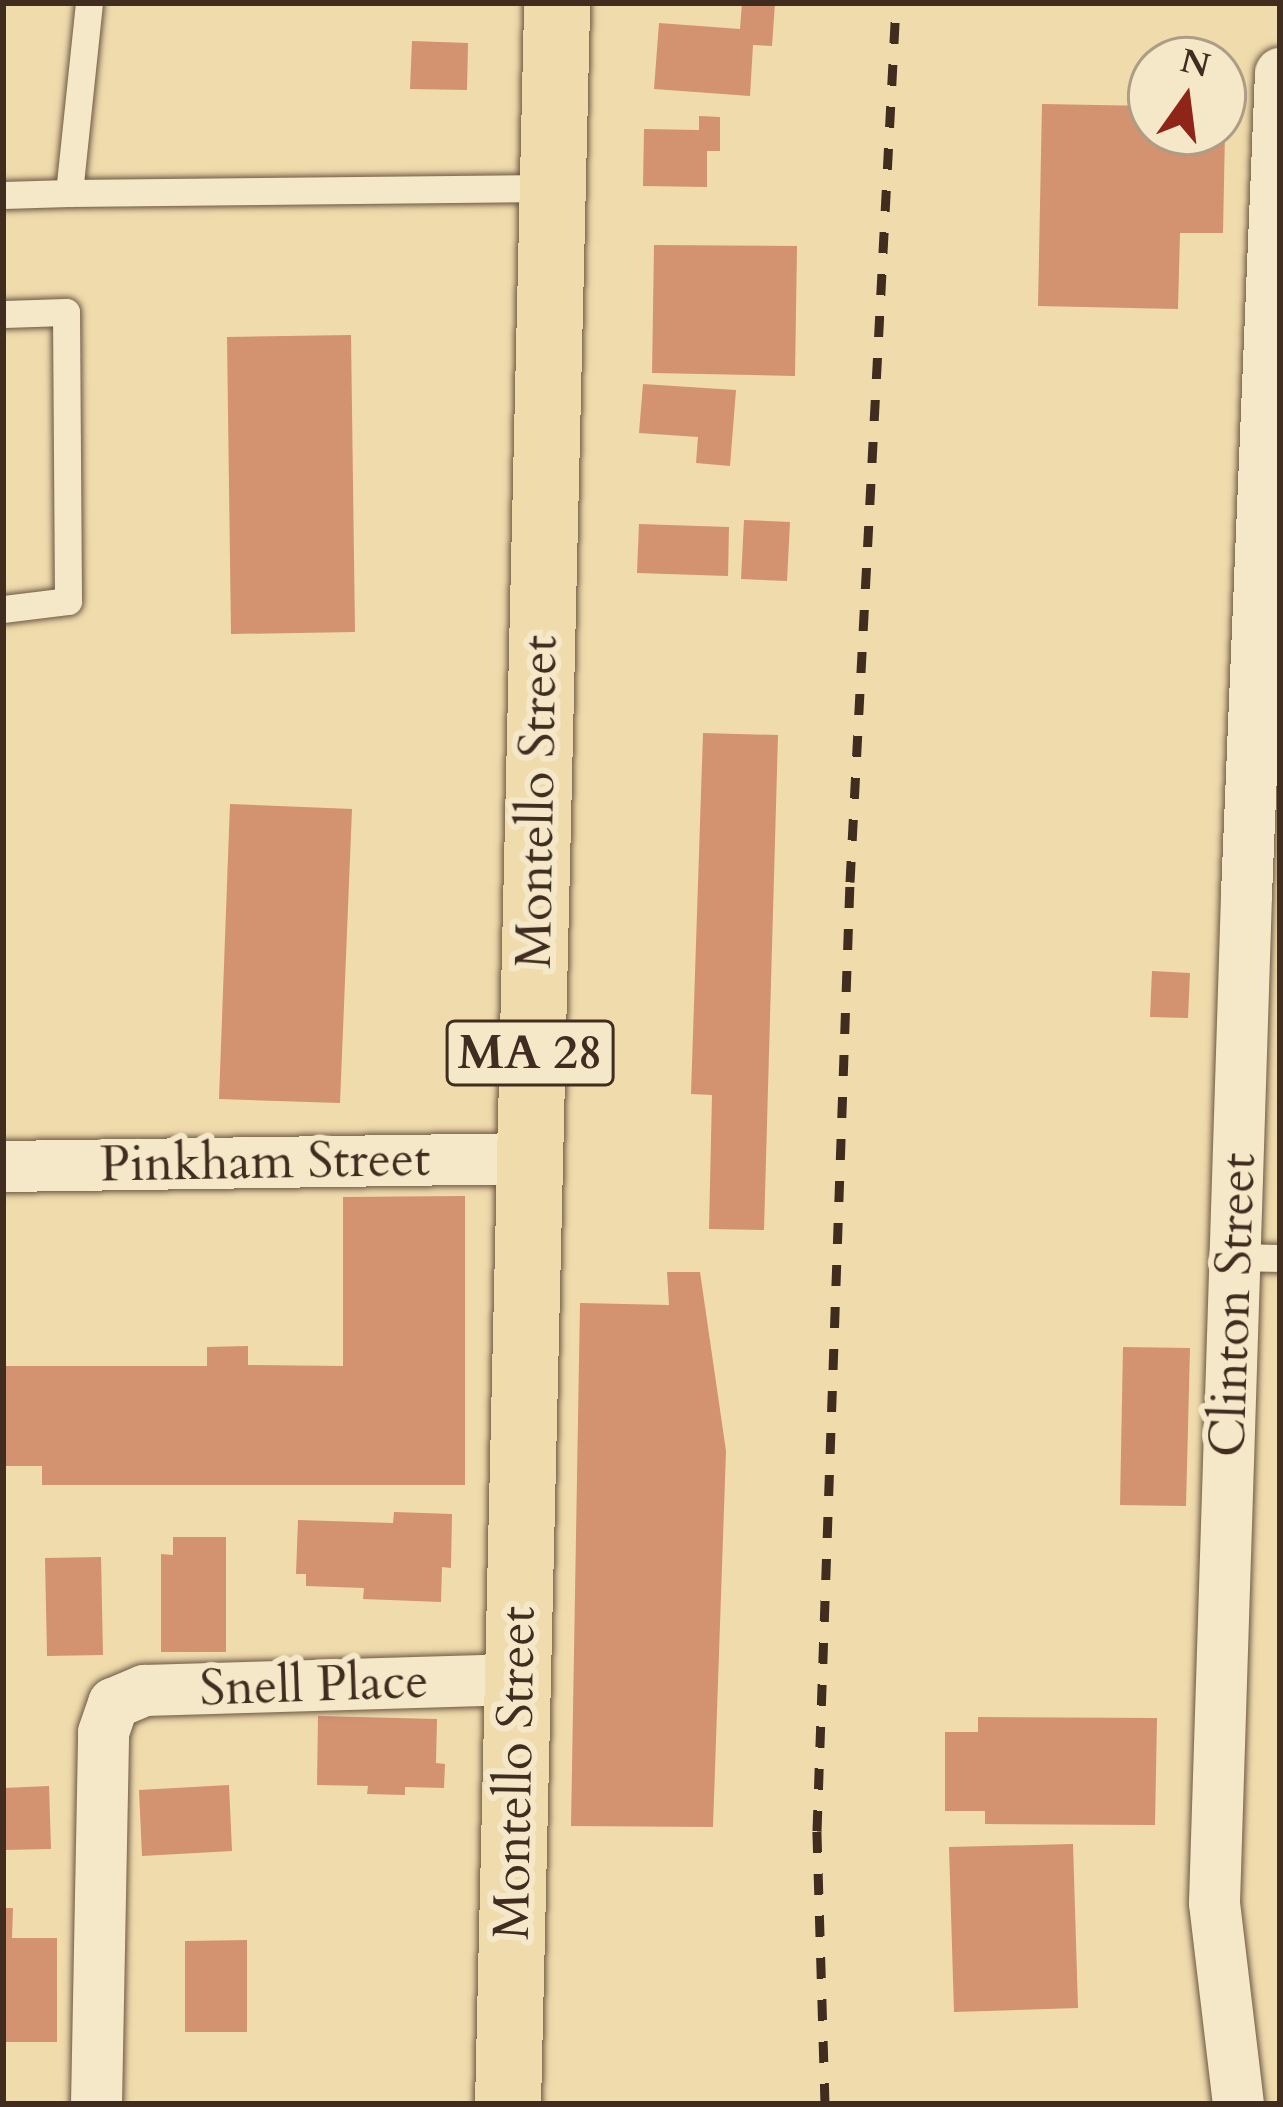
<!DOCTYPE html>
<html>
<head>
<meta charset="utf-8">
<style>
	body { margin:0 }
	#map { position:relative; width:1283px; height:2107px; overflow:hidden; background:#f0dbac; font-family:Cardo,serif }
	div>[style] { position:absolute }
	.building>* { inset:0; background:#d39270 }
	.roads { filter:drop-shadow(0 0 3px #6c5843) drop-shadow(0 0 3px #6c5843) }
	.service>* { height:27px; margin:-13.5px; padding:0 13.5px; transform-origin:13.5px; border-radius:13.5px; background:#f5e8c9 }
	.minor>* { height:51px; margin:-25.5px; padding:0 25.5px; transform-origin:25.5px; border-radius:25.5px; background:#f5e8c9 }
	.primary>* { height:66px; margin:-33px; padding:0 33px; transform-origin:33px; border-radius:33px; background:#f0dbac }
	.rail>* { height:9px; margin-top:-4.5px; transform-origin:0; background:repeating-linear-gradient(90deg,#402d20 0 21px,transparent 0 42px) }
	span { translate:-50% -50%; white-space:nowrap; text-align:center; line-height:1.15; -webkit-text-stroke:12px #f5e8c9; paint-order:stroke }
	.shield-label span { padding:3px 9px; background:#f5e8c9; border:3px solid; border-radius:9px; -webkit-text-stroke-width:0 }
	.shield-label { font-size:48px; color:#402d20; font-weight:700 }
	.street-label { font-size:51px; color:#402d20 }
	.frame { position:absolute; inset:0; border:6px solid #402d20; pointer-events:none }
	.north { position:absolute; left:1127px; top:36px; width:120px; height:120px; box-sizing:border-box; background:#f5e8c9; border:3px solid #ad9d85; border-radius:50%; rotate:14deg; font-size:33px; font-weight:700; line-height:48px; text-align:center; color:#402d20 }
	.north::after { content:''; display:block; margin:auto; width:42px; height:54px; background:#8f2418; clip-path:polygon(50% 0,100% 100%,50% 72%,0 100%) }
</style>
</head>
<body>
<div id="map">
	<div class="building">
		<i style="clip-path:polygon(742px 3px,775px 3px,772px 46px,753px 45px,750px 96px,654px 89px,659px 23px,740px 29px)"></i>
		<i style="clip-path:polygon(412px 41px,468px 43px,467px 90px,410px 89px)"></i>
		<i style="clip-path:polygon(1042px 104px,1151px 106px,1151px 132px,1225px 132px,1223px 233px,1180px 233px,1178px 309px,1038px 306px)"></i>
		<i style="clip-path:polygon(699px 116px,720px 117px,720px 151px,707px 151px,707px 187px,643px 186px,644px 129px,699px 130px)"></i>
		<i style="clip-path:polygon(654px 245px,797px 246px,795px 376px,652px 373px)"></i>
		<i style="clip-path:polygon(351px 335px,355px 632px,231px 634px,227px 337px)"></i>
		<i style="clip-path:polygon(643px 384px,736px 390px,730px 466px,696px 463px,698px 437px,639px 433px)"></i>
		<i style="clip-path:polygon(744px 520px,790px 522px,787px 581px,741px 579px)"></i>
		<i style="clip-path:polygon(639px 524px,729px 527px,728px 576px,637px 573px)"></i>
		<i style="clip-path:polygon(703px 733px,778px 735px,764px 1230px,709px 1229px,712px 1095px,691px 1094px)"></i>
		<i style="clip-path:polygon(230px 804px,352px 809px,340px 1103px,219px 1099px)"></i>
		<i style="clip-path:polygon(1152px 971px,1190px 973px,1188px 1018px,1150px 1017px)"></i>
		<i style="clip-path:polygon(465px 1196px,465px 1485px,42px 1485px,42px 1466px,3px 1466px,3px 1366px,207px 1366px,207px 1347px,248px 1346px,248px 1365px,343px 1366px,343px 1197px)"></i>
		<i style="clip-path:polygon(667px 1272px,700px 1272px,726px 1451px,713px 1827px,571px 1826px,580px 1303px,669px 1305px)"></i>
		<i style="clip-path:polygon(1123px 1347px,1190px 1348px,1186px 1506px,1120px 1505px)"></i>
		<i style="clip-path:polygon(394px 1512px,452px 1514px,451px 1568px,442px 1567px,441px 1602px,363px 1599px,364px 1588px,306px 1586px,306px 1574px,296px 1574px,298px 1520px,393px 1523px)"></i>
		<i style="clip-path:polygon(173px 1537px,226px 1537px,226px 1652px,161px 1652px,161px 1554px,173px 1555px)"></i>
		<i style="clip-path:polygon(101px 1557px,103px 1655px,47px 1656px,45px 1558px)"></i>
		<i style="clip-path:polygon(318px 1716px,437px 1719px,436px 1763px,445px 1764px,444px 1788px,405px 1787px,405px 1795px,367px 1794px,368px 1786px,317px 1785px)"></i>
		<i style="clip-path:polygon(978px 1717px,1157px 1718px,1155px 1825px,985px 1824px,985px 1811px,945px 1811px,945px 1732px,978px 1732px)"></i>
		<i style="clip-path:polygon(229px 1785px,232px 1851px,142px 1856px,139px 1790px)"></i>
		<i style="clip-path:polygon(49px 1786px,51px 1849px,3px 1850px,3px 1788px)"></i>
		<i style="clip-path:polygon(1073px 1844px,1078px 2008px,954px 2012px,949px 1847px)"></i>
		<i style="clip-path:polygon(3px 1908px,13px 1908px,12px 1938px,57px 1938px,57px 2042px,3px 2042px)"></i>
		<i style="clip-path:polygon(247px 1940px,247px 2032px,185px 2032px,185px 1941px)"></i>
	</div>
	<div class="roads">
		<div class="service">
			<i style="left:69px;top:193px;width:484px;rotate:-0.6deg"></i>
			<i style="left:3px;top:195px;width:66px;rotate:-1.7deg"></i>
			<i style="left:69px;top:193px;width:191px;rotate:-84deg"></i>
			<i style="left:3px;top:314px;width:63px;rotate:-1.8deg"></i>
			<i style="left:66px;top:312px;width:289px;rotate:89.6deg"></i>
			<i style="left:68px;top:601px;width:65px;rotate:173deg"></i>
			<i style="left:1234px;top:1257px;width:46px;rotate:1.2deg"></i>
		</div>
		<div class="minor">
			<i style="left:3px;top:1166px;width:525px;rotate:-0.87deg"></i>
			<i style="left:96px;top:2104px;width:372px;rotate:-88.9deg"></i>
			<i style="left:103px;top:1732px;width:31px;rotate:-71deg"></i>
			<i style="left:113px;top:1703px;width:34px;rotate:-23deg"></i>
			<i style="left:144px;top:1690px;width:373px;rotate:-1.7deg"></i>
			<i style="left:1238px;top:2104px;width:203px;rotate:-96.8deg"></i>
			<i style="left:1214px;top:1902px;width:1009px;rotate:-88.18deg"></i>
			<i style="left:1246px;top:894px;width:822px;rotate:-87.63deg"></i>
		</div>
		<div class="primary">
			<i style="left:508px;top:2104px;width:2102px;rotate:-88.66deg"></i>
		</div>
	</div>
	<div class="rail">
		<i style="left:825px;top:2104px;width:273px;rotate:-91.7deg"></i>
		<i style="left:817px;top:1831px;width:950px;rotate:-88.01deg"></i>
		<i style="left:850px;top:882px;width:880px;rotate:-87deg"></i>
	</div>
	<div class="shield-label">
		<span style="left:530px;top:1053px">MA 28</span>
	</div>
	<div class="street-label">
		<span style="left:537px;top:802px;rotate:-89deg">Montello Street</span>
		<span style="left:265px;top:1162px;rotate:-1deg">Pinkham Street</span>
		<span style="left:1233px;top:1305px;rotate:-88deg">Clinton Street</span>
		<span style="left:314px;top:1685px;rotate:-2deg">Snell Place</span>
		<span style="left:515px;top:1773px;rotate:-89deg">Montello Street</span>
	</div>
	<div class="frame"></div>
	<div class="north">N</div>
</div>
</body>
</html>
